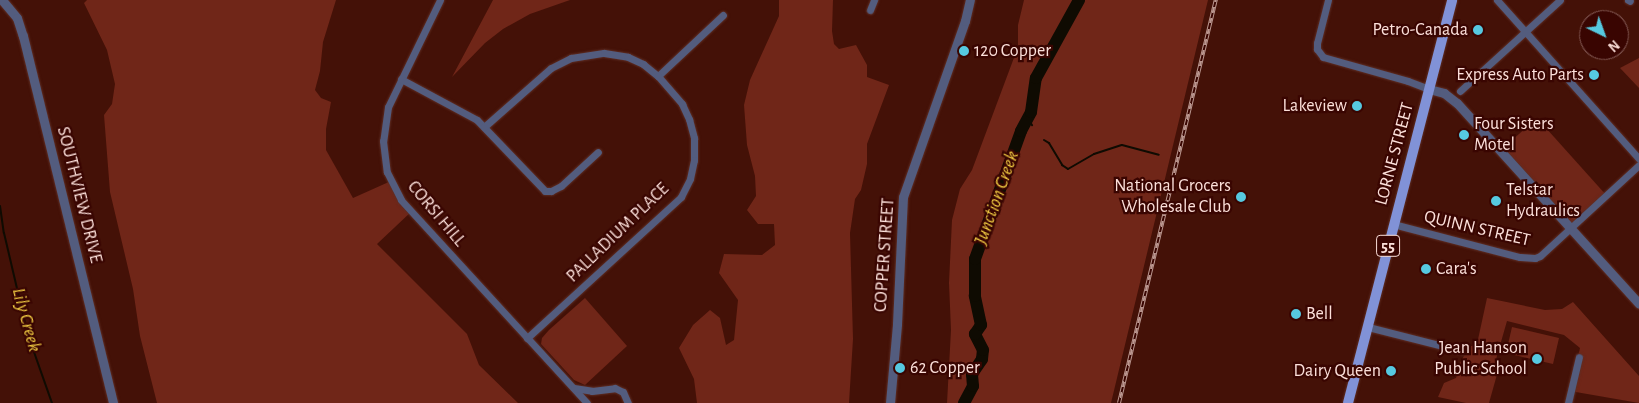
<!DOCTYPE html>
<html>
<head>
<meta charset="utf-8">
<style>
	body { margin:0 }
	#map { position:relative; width:1639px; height:403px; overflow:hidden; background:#441107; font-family:"Alegreya Sans",sans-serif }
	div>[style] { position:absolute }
	.green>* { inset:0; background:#702618 }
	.stream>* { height:2px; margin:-1px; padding:0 1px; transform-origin:1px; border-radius:1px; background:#0f0b02 }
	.river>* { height:12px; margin:-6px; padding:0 6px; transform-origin:6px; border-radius:6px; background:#0f0b02 }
	.roads { filter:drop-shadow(0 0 1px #5e2e25) drop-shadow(0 0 1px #5e2e25) }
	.minor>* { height:7px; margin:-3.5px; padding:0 3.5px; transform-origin:3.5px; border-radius:3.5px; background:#535c7e }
	.tertiary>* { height:9px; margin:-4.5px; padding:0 4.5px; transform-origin:4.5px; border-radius:4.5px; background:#535c7e }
	.primary>* { height:10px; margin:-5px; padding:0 5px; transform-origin:5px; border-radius:5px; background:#8192d7 }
	.rail>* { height:4px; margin-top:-2px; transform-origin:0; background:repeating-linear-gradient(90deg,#390501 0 5.5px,#bb9790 0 11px); box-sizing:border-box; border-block:1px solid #bb9790 }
	.dots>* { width:14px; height:14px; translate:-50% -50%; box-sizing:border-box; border:2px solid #390501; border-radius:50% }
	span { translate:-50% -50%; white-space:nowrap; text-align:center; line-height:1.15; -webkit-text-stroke:4.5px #390501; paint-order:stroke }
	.shield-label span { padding:1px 4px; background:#390501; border:1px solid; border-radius:4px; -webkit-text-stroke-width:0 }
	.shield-label { font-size:16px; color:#fce0da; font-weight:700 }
	.poi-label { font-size:18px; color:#fce0da }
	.right { translate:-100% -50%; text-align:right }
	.left { translate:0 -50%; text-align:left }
	.street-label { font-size:18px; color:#fce0da }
	.water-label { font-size:19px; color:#f1cb42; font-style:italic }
	.north { position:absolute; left:1579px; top:10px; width:50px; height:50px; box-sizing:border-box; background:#390501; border:1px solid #875d58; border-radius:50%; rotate:138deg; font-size:14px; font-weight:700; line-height:20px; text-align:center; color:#fce0da }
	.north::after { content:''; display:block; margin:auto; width:18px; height:22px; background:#56c9e0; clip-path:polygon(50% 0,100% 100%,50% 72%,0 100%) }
</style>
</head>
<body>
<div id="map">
	<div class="green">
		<i style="clip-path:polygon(87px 0,336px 0,323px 42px,320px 71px,315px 90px,321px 98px,331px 102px,326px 129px,326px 150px,353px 198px,391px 181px,412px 211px,377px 244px,467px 334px,479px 365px,518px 403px,157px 403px,140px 336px,133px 289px,110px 192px,104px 115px,112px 104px,115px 84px,107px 50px,84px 3px)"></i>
		<i style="clip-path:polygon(493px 0,570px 0,530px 14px,503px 29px,485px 43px,452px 77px)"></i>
		<i style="clip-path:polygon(779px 0,833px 0,832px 31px,834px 44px,839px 49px,856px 45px,867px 65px,867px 77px,889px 85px,867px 144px,867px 164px,861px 190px,855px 199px,850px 233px,853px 339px,849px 403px,697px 403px,694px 379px,679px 348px,693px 325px,710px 310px,720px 318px,726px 345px,734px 340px,738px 300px,719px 273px,724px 254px,762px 255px,775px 245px,774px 224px,758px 224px,747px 210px,756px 196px,755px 176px,747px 145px,744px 105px,750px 80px,779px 16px)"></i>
		<i style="clip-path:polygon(1024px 0,1208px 0,1111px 403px,947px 403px,951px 330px,949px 283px,952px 220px,960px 189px,972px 170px,1018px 47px,1018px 25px)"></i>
		<i style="clip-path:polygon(1639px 58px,1639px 88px,1620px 68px)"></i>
		<i style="clip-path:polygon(1537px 118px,1607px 196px,1572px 228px,1501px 150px)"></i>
		<i style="clip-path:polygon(585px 298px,627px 346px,585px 385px,574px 380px,541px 344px,542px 338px,549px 330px)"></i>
		<i style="clip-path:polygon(1487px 298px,1545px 310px,1562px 309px,1573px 302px,1639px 376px,1639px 403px,1570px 391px,1580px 348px,1564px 335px,1507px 321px,1493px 370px,1498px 371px,1489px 403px,1466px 403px,1438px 397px,1444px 383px,1456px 378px,1460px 363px,1469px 347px,1477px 344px)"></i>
		<i style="clip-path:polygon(1512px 327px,1559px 338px,1553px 364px,1506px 353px)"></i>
	</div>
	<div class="stream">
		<i style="left:1029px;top:120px;width:6px;rotate:59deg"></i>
		<i style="left:1044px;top:140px;width:6px;rotate:31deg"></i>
		<i style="left:1049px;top:143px;width:26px;rotate:59deg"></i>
		<i style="left:1062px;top:165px;width:7px;rotate:34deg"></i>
		<i style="left:1068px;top:169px;width:30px;rotate:-30deg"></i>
		<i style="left:1094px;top:154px;width:29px;rotate:-18deg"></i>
		<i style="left:1122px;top:145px;width:38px;rotate:15deg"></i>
		<i style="left:0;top:206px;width:27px;rotate:82deg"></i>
		<i style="left:4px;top:233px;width:105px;rotate:76.8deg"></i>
		<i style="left:28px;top:335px;width:72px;rotate:70.6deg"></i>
	</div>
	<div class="river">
		<i style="left:964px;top:403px;width:19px;rotate:-62deg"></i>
		<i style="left:973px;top:386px;width:12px;rotate:-95deg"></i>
		<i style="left:972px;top:374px;width:18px;rotate:-56deg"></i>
		<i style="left:982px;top:359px;width:9px;rotate:-84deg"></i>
		<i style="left:983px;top:350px;width:18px;rotate:-117deg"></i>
		<i style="left:975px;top:334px;width:11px;rotate:-56deg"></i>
		<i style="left:981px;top:325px;width:30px;rotate:-102deg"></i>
		<i style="left:975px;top:296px;width:37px;rotate:-90deg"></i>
		<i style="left:975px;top:259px;width:136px;rotate:-70.2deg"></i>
		<i style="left:1021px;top:131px;width:21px;rotate:-62deg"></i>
		<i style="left:1031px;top:112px;width:34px;rotate:-82deg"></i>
		<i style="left:1036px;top:78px;width:89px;rotate:-61.1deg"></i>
	</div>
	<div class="roads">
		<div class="minor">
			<i style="left:440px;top:0;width:119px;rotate:115.9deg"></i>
			<i style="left:388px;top:107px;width:34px;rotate:98deg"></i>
			<i style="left:383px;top:141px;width:31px;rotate:83deg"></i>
			<i style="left:387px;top:172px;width:31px;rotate:63deg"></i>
			<i style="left:401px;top:200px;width:275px;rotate:47.5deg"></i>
			<i style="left:1328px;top:0;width:44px;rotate:104.3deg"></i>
			<i style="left:1317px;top:43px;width:6px;rotate:90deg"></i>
			<i style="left:1317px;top:49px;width:10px;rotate:53deg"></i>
			<i style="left:1323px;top:57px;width:88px;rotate:15.8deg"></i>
			<i style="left:1408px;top:81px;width:22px;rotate:21deg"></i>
			<i style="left:1497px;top:0;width:213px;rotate:48.2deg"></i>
			<i style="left:1628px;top:0;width:2px;rotate:27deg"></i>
			<i style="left:870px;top:10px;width:11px;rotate:-68deg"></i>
			<i style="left:658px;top:76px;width:89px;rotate:-43.2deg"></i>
			<i style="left:401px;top:79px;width:86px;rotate:28.3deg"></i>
			<i style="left:477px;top:120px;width:98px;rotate:46.2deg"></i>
			<i style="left:545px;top:191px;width:6px"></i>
			<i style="left:551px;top:191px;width:11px;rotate:-27deg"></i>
			<i style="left:561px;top:186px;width:50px;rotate:-42.6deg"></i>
			<i style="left:1460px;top:91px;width:135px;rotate:-42.3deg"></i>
			<i style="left:484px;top:127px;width:89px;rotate:-41.4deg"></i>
			<i style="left:551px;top:68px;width:22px;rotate:-27deg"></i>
			<i style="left:571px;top:58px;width:33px;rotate:-9deg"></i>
			<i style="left:604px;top:53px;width:24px;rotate:9deg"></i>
			<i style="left:628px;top:57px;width:17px;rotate:25deg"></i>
			<i style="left:643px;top:64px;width:19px;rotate:39deg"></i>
			<i style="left:658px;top:76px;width:37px;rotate:49deg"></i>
			<i style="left:682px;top:104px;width:17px;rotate:65deg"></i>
			<i style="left:689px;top:119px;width:20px;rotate:75deg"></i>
			<i style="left:694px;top:138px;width:22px;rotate:90deg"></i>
			<i style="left:694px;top:160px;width:19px;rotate:102deg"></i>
			<i style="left:690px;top:179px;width:20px;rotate:117deg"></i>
			<i style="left:681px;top:197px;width:209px;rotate:137.5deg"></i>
			<i style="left:1393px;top:224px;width:131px;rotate:14.6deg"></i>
			<i style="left:1520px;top:257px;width:15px;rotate:4deg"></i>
			<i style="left:1535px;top:258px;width:5px;rotate:-22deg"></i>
			<i style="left:1540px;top:256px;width:134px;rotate:-42.6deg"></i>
			<i style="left:1368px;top:327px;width:98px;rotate:14.2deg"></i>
			<i style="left:574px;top:388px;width:18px;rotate:9deg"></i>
			<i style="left:592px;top:391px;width:23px;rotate:-7deg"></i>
			<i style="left:615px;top:388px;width:9px;rotate:27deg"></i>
			<i style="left:623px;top:392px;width:12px;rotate:66deg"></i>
			<i style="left:1568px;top:403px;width:47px;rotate:-76.6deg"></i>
		</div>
		<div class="tertiary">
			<i style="left:2px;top:0;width:23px;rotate:50deg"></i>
			<i style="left:17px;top:18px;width:19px;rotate:72deg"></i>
			<i style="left:23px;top:36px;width:378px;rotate:76.2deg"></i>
			<i style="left:1429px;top:89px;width:16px;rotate:15deg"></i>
			<i style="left:1444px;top:93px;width:16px;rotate:38deg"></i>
			<i style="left:1457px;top:103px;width:271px;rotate:47.8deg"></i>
			<i style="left:890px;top:403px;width:79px;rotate:-84.9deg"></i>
			<i style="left:897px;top:324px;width:127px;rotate:-87.3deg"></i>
			<i style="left:903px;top:197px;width:187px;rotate:-70.6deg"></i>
			<i style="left:965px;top:21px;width:22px;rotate:-77deg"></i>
		</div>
		<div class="primary">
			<i style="left:1348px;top:403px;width:416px;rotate:-75.5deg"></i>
		</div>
	</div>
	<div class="rail">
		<i style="left:1119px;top:403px;width:415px;rotate:-76.5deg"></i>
	</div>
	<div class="dots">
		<i style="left:1478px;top:30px;background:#56c9e0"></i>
		<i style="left:964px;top:51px;background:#56c9e0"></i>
		<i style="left:1594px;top:75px;background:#56c9e0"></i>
		<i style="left:1357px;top:106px;background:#56c9e0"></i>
		<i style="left:1464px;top:135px;background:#56c9e0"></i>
		<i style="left:1241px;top:197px;background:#56c9e0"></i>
		<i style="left:1496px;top:201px;background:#56c9e0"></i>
		<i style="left:1426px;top:269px;background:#56c9e0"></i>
		<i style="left:1296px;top:314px;background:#56c9e0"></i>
		<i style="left:1537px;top:359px;background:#56c9e0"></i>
		<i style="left:900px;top:368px;background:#56c9e0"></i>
		<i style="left:1391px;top:371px;background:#56c9e0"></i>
	</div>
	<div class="shield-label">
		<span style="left:1388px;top:246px">55</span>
	</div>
	<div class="poi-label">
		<span class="right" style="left:1468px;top:30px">Petro-Canada</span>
		<span class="left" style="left:974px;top:51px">120 Copper</span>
		<span class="right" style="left:1584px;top:75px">Express Auto Parts</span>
		<span class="right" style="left:1347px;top:106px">Lakeview</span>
		<span class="left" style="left:1474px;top:135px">Four Sisters<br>Motel</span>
		<span class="right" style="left:1231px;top:197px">National Grocers<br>Wholesale Club</span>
		<span class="left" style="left:1506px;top:201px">Telstar<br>Hydraulics</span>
		<span class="left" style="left:1436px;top:269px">Cara's</span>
		<span class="left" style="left:1306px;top:314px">Bell</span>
		<span class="right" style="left:1527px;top:359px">Jean Hanson<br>Public School</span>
		<span class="left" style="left:910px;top:368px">62 Copper</span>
		<span class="right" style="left:1381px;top:371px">Dairy Queen</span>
	</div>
	<div class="street-label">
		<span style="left:1395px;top:154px;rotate:-75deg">LORNE STREET</span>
		<span style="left:79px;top:195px;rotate:76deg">SOUTHVIEW DRIVE</span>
		<span style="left:436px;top:214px;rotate:50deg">CORSI HILL</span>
		<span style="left:1477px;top:229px;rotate:13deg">QUINN STREET</span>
		<span style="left:618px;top:233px;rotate:-44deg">PALLADIUM PLACE</span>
		<span style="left:885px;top:255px;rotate:-86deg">COPPER STREET</span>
	</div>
	<div class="water-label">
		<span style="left:997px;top:198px;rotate:-70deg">Junction Creek</span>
		<span style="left:26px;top:320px;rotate:75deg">Lily Creek</span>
	</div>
	<div class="north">N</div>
</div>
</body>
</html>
